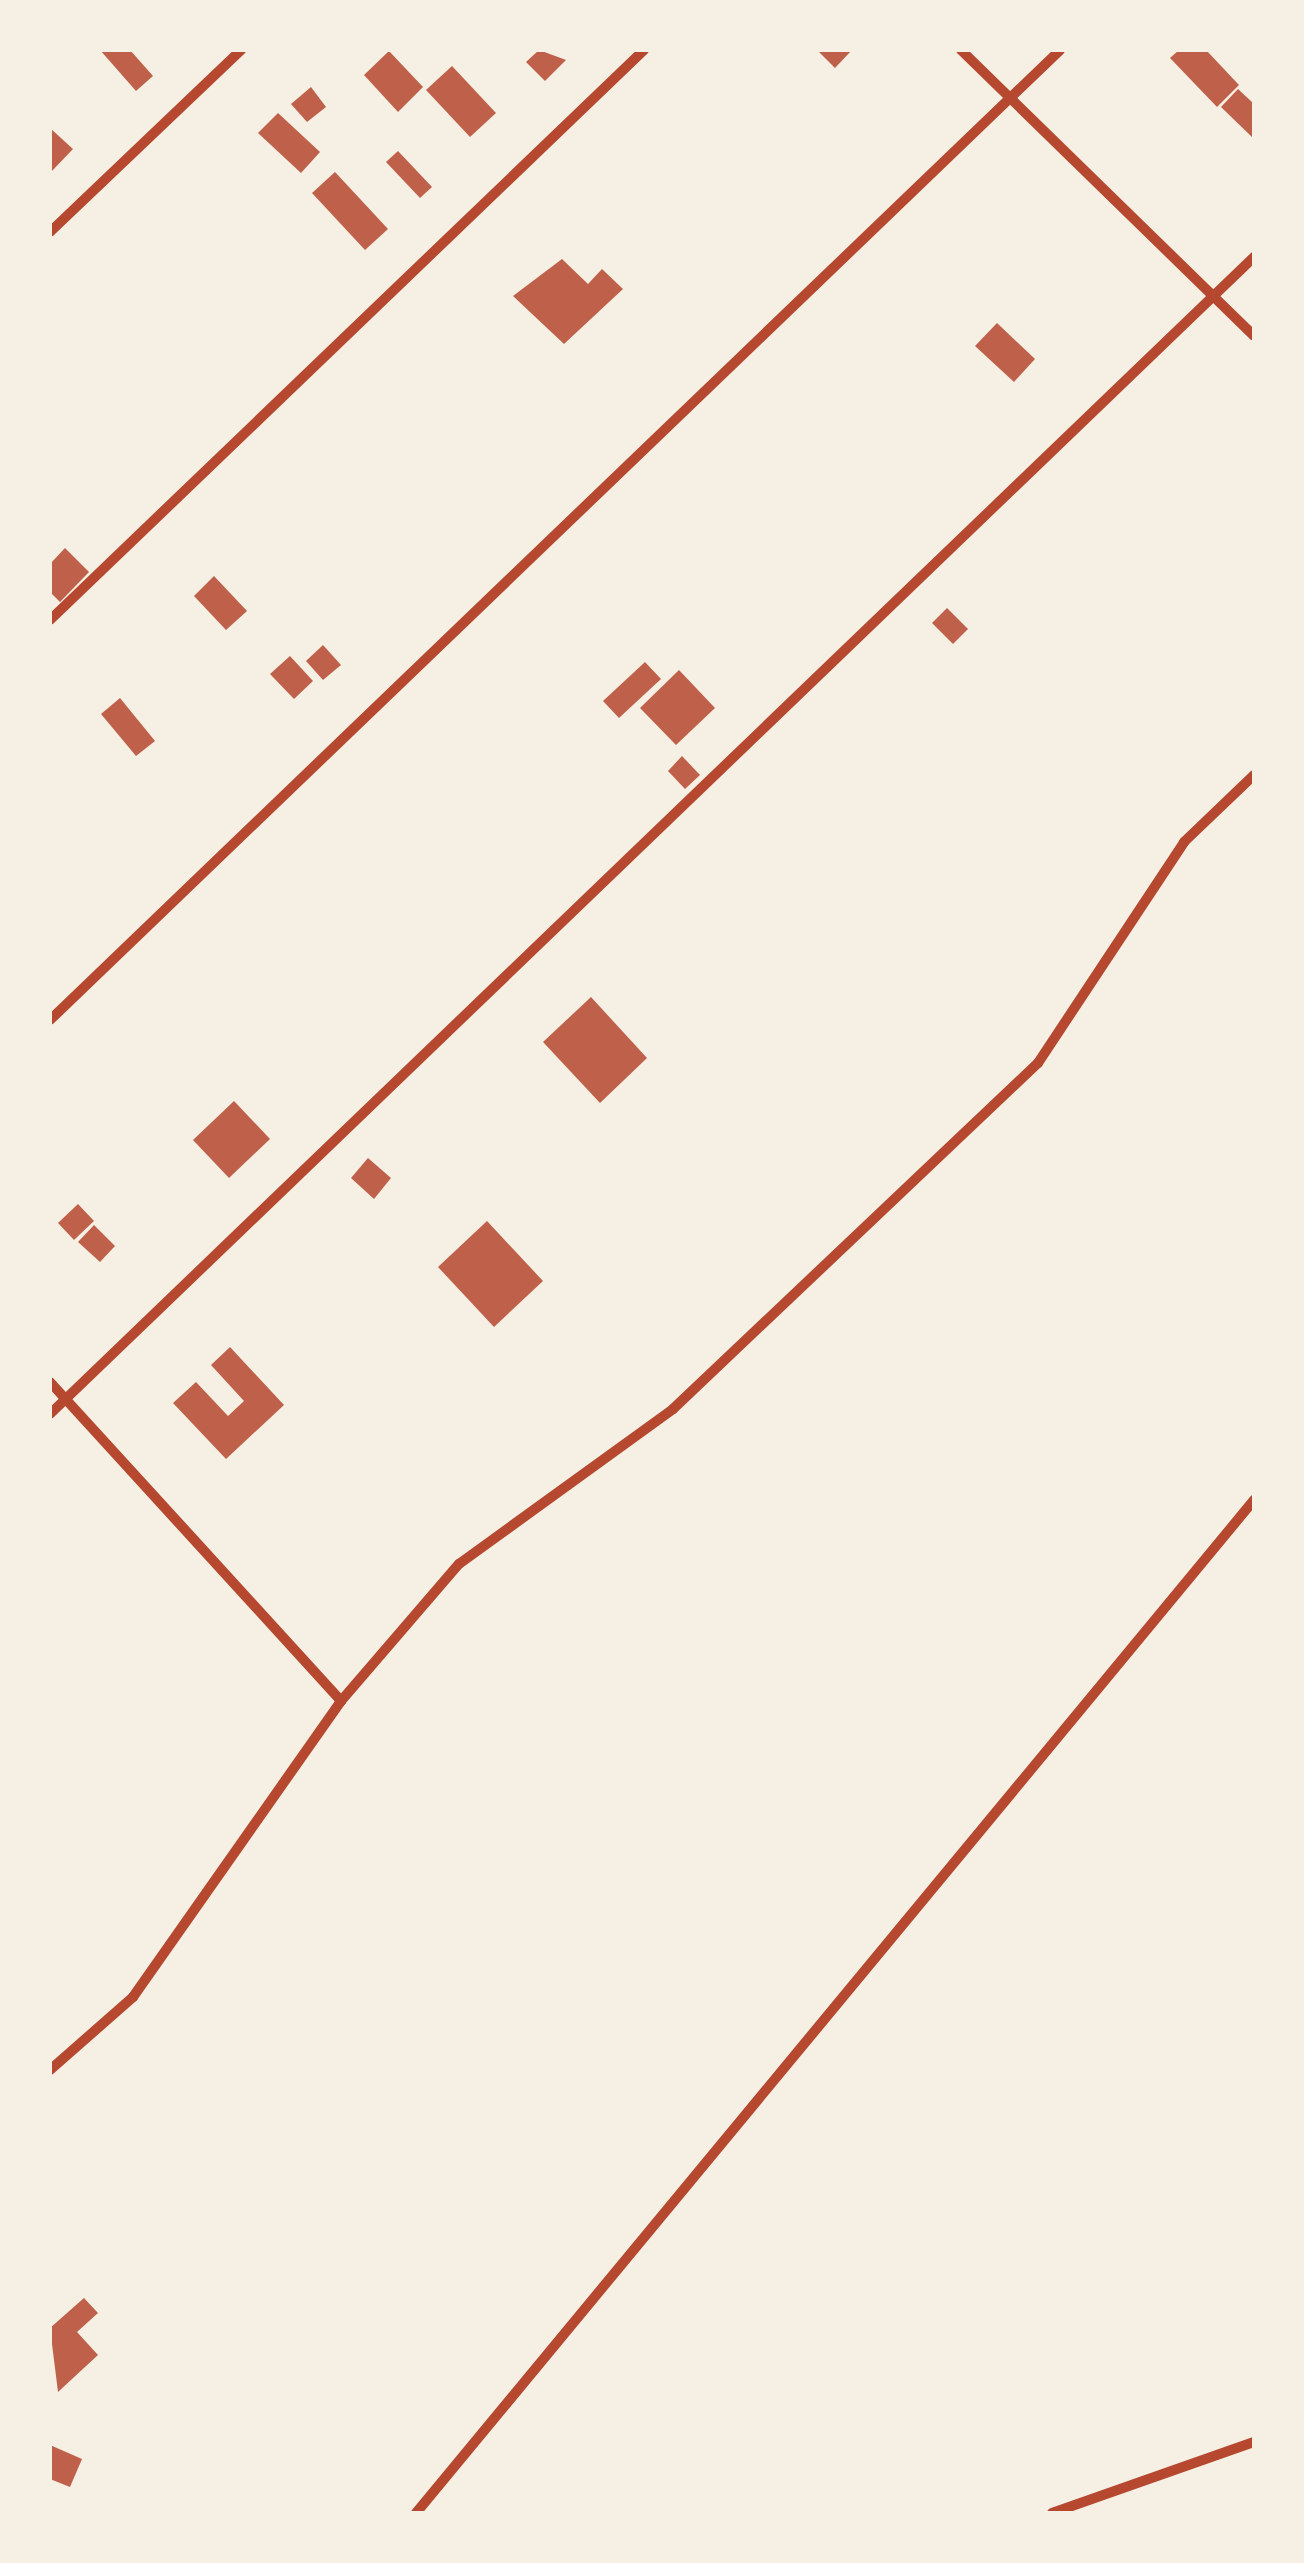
<!DOCTYPE html>
<html>
<head>
<meta charset="utf-8">
<style>
	body { margin:0 }
	#map { position:relative; width:1304px; height:2563px; overflow:hidden; background:#f6efe4; font-family:"Fira Sans",sans-serif }
	div>[style] { position:absolute }
	.building>* { inset:0; background:#bf614a }
	.minor>* { height:10px; margin:-5px; padding:0 5px; transform-origin:5px; border-radius:5px; background:#b5482f }
	span { translate:-50% -50%; white-space:nowrap; text-align:center; line-height:1.15; -webkit-text-stroke:8px #f6efe4; paint-order:stroke }
	.frame { position:absolute; inset:0; border:52px solid #f6efe4; pointer-events:none }
</style>
</head>
<body>
<div id="map">
	<div class="building">
		<i style="clip-path:polygon(100px 50px,130px 50px,153px 76px,136px 91px)"></i>
		<i style="clip-path:polygon(539px 50px,566px 60px,545px 81px,526px 62px)"></i>
		<i style="clip-path:polygon(817px 50px,852px 50px,835px 68px)"></i>
		<i style="clip-path:polygon(1179px 50px,1206px 50px,1239px 85px,1217px 107px,1170px 58px)"></i>
		<i style="clip-path:polygon(389px 51px,423px 87px,398px 112px,364px 75px)"></i>
		<i style="clip-path:polygon(452px 66px,496px 113px,470px 137px,426px 90px)"></i>
		<i style="clip-path:polygon(311px 87px,326px 107px,307px 122px,291px 104px)"></i>
		<i style="clip-path:polygon(1238px 89px,1254px 104px,1254px 139px,1221px 107px)"></i>
		<i style="clip-path:polygon(278px 113px,320px 152px,301px 173px,258px 133px)"></i>
		<i style="clip-path:polygon(50px 128px,73px 149px,50px 173px)"></i>
		<i style="clip-path:polygon(398px 151px,432px 187px,420px 198px,386px 162px)"></i>
		<i style="clip-path:polygon(335px 172px,388px 229px,365px 250px,312px 193px)"></i>
		<i style="clip-path:polygon(562px 259px,588px 284px,602px 269px,623px 289px,564px 344px,513px 296px)"></i>
		<i style="clip-path:polygon(997px 323px,1035px 359px,1014px 382px,975px 346px)"></i>
		<i style="clip-path:polygon(65px 548px,89px 572px,60px 602px,50px 592px,50px 564px)"></i>
		<i style="clip-path:polygon(214px 576px,247px 611px,226px 630px,194px 596px)"></i>
		<i style="clip-path:polygon(947px 608px,968px 629px,953px 644px,932px 623px)"></i>
		<i style="clip-path:polygon(323px 645px,341px 665px,323px 680px,306px 661px)"></i>
		<i style="clip-path:polygon(290px 656px,313px 681px,294px 699px,270px 674px)"></i>
		<i style="clip-path:polygon(645px 662px,661px 679px,619px 718px,603px 701px)"></i>
		<i style="clip-path:polygon(679px 670px,715px 708px,676px 745px,640px 708px)"></i>
		<i style="clip-path:polygon(120px 698px,155px 741px,136px 756px,101px 714px)"></i>
		<i style="clip-path:polygon(682px 756px,700px 775px,685px 789px,668px 771px)"></i>
		<i style="clip-path:polygon(591px 997px,647px 1058px,600px 1103px,543px 1042px)"></i>
		<i style="clip-path:polygon(234px 1101px,270px 1139px,229px 1178px,193px 1140px)"></i>
		<i style="clip-path:polygon(368px 1158px,391px 1178px,374px 1199px,351px 1178px)"></i>
		<i style="clip-path:polygon(78px 1204px,94px 1221px,74px 1240px,58px 1223px)"></i>
		<i style="clip-path:polygon(487px 1221px,543px 1281px,494px 1327px,438px 1267px)"></i>
		<i style="clip-path:polygon(94px 1225px,115px 1246px,100px 1262px,78px 1242px)"></i>
		<i style="clip-path:polygon(230px 1347px,284px 1405px,226px 1459px,173px 1403px,196px 1382px,228px 1416px,244px 1401px,211px 1365px)"></i>
		<i style="clip-path:polygon(84px 2298px,98px 2313px,77px 2332px,98px 2355px,58px 2392px,50px 2328px)"></i>
		<i style="clip-path:polygon(50px 2445px,82px 2459px,70px 2487px,50px 2479px)"></i>
	</div>
	<div class="minor">
		<i style="left:961px;top:50px;width:409px;rotate:44.3deg"></i>
		<i style="left:50px;top:232px;width:264px;rotate:-43.6deg"></i>
		<i style="left:50px;top:620px;width:823px;rotate:-43.82deg"></i>
		<i style="left:50px;top:1020px;width:1400px;rotate:-43.84deg"></i>
		<i style="left:50px;top:1382px;width:432px;rotate:47.6deg"></i>
		<i style="left:50px;top:1414px;width:1670px;rotate:-43.86deg"></i>
		<i style="left:50px;top:2070px;width:111px;rotate:-41.3deg"></i>
		<i style="left:133px;top:1997px;width:362px;rotate:-54.9deg"></i>
		<i style="left:341px;top:1701px;width:181px;rotate:-49.3deg"></i>
		<i style="left:459px;top:1564px;width:264px;rotate:-35.9deg"></i>
		<i style="left:673px;top:1409px;width:503px;rotate:-43.47deg"></i>
		<i style="left:1038px;top:1063px;width:265px;rotate:-56.5deg"></i>
		<i style="left:1184px;top:842px;width:97px;rotate:-43.7deg"></i>
		<i style="left:416px;top:2513px;width:1315px;rotate:-50.4deg"></i>
		<i style="left:1052px;top:2513px;width:214px;rotate:-19.4deg"></i>
	</div>
	<div class="frame"></div>
</div>
</body>
</html>
